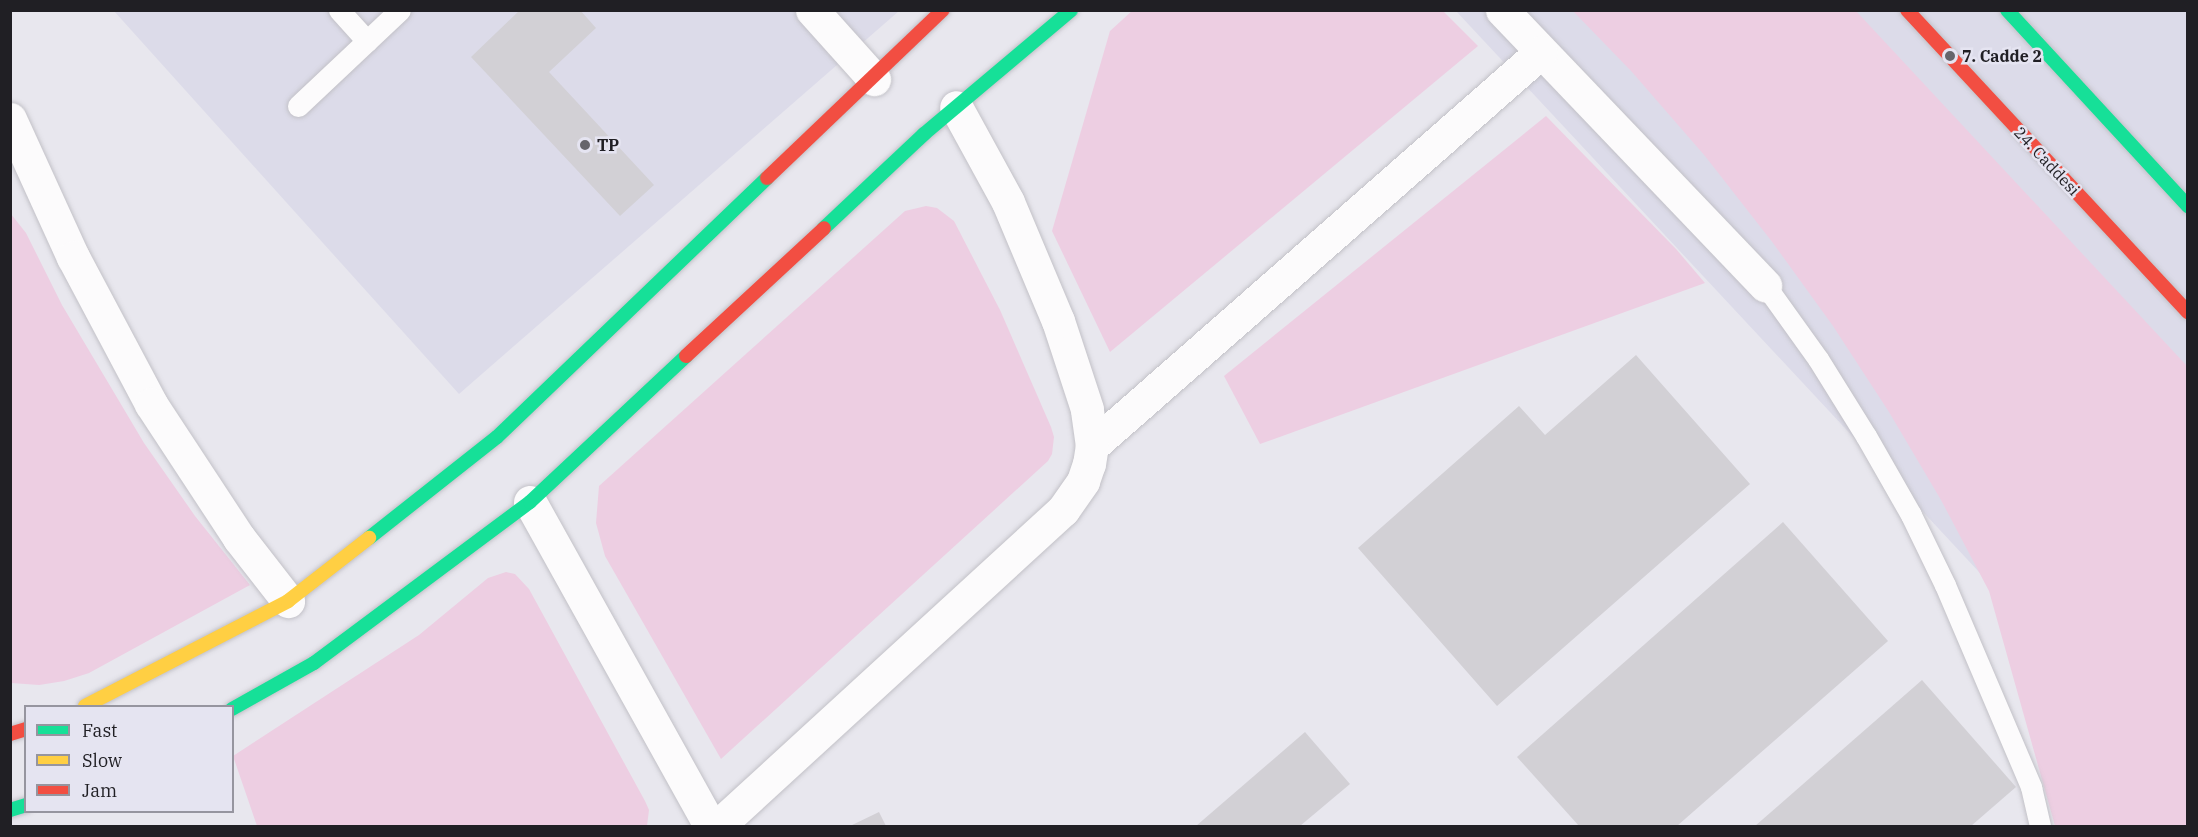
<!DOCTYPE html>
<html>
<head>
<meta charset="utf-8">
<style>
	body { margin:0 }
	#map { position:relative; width:2198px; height:837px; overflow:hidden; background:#e8e7ee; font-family:"IBM Plex Serif",serif }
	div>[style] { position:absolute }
	.built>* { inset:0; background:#dcdbe9 }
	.green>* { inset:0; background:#edcee2 }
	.building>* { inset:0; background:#d2d0d5 }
	.roads { filter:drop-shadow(0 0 2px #c2c1c7) drop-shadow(0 0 2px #c2c1c7) }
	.lane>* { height:21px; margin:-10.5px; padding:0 10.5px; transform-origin:10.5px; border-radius:10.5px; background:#fcfbfc }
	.street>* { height:33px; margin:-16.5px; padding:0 16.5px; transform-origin:16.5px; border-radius:16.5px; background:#fcfbfc }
	.fast>* { height:14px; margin:-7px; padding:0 7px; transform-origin:7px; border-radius:7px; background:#16e098 }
	.slow>* { height:14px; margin:-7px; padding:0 7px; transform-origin:7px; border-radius:7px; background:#ffcf43 }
	.jam>* { height:14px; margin:-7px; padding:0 7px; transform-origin:7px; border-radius:7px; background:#f24e42 }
	.dots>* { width:16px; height:16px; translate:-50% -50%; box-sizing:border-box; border:3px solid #e5e4f1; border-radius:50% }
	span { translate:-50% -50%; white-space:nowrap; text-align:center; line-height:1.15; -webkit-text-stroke:5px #e5e4f1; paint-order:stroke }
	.poi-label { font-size:16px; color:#201f24; font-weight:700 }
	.left { translate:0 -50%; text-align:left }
	.street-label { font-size:16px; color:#201f24 }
	.frame { position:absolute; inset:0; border:12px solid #201f24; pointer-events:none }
	.legend { position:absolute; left:24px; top:705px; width:210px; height:108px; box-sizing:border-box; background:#e5e4f1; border:2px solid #96959f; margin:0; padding:8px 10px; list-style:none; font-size:18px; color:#201f24 }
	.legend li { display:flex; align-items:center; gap:12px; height:30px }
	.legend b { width:30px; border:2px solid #96959f }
</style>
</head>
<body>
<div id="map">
	<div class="built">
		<i style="clip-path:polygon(114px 11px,899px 11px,459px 394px)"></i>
		<i style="clip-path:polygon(1456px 11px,2187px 11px,2187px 795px)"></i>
	</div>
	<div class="green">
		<i style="clip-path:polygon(1133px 10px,1443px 11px,1478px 46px,1110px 352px,1052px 231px,1110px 31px)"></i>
		<i style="clip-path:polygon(1573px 11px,1856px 11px,2187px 366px,2187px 826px,2055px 826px,1989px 591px,1941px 500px,1889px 412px,1833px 326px,1773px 243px,1705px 156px,1632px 72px)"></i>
		<i style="clip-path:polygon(1546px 116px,1676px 249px,1705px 283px,1260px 444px,1224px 376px)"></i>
		<i style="clip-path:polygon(926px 206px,937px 208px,954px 221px,1000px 310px,1051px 427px,1054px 437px,1052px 454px,1048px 461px,721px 759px,605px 556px,596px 523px,599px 486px,905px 211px)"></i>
		<i style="clip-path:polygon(11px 214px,26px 233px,62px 305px,144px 443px,195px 516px,250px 585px,89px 673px,64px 681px,39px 685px,11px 683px)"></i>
		<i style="clip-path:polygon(506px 572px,515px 574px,529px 589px,645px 801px,649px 810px,647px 826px,257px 826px,233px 756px,419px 635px,488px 578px)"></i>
	</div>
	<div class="building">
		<i style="clip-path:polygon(520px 10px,580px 10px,596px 28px,549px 72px,654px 185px,620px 216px,471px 57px)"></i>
		<i style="clip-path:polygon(1636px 355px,1750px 484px,1497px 706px,1358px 548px,1519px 406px,1545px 435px)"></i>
		<i style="clip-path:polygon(1783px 522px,1888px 641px,1677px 826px,1579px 826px,1517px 757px)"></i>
		<i style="clip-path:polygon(1922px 680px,2016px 787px,1971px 826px,1755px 826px)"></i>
		<i style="clip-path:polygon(1305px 732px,1350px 784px,1300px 826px,1196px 826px)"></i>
		<i style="clip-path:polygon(879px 812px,886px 826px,850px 826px)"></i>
	</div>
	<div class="roads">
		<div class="lane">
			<i style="left:339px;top:10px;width:42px;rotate:47.9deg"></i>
			<i style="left:298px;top:106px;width:140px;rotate:-43.3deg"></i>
			<i style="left:1765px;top:285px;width:91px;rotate:54.4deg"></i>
			<i style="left:1818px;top:359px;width:91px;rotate:58.1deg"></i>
			<i style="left:1866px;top:436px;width:91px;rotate:60.3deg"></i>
			<i style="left:1911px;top:515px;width:78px;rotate:64.1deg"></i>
			<i style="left:1945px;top:585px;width:220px;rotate:66.9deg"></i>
			<i style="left:2031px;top:787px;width:40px;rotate:77deg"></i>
		</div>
		<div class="street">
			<i style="left:812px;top:10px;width:93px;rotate:48.1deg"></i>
			<i style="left:1502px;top:10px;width:381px;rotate:46.3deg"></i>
			<i style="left:10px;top:119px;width:152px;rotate:65.5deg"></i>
			<i style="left:73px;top:257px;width:166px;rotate:62deg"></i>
			<i style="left:151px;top:404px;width:160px;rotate:56.7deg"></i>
			<i style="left:239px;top:538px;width:80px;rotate:52.1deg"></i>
			<i style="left:1092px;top:446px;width:597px;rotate:-41.27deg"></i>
			<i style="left:530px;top:502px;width:371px;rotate:60.9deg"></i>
			<i style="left:718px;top:826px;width:468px;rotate:-42.5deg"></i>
			<i style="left:1063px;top:510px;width:35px;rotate:-55deg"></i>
			<i style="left:1083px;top:481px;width:18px;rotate:-71deg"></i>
			<i style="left:1089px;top:464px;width:18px;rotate:-81deg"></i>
			<i style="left:1092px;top:446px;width:37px;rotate:-98deg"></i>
			<i style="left:1087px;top:409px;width:93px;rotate:-108.2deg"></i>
			<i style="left:1058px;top:321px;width:129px;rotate:-112.8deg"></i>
			<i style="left:1008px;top:202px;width:108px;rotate:-118.7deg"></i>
		</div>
		<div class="fast">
			<i style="left:2007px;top:10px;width:267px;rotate:47.3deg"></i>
			<i style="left:824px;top:228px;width:137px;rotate:-43.2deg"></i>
			<i style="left:924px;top:134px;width:192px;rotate:-40.1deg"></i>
			<i style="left:369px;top:538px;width:163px;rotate:-38.3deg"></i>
			<i style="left:497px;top:437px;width:374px;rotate:-43.8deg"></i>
			<i style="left:232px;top:709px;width:94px;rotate:-29.3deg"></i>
			<i style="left:314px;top:663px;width:269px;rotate:-36.7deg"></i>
			<i style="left:530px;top:502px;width:214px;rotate:-43.1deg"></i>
			<i style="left:10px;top:810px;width:17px;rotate:-17deg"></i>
		</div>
		<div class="slow">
			<i style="left:85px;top:706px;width:229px;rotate:-27.3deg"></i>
			<i style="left:288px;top:601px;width:103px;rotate:-37.9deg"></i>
		</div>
		<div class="jam">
			<i style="left:1907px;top:10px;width:413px;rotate:47.1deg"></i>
			<i style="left:767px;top:178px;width:243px;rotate:-43.7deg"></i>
			<i style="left:686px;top:356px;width:188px;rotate:-42.8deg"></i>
			<i style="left:10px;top:734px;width:17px;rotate:-17deg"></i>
		</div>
	</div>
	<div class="dots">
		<i style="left:1950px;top:56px;background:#66656b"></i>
		<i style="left:585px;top:145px;background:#66656b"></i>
	</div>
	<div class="poi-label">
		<span class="left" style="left:1962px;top:56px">7. Cadde 2</span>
		<span class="left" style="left:597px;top:145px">TP</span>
	</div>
	<div class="street-label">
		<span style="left:2047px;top:161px;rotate:47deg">24. Caddesi</span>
	</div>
	<div class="frame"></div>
	<ul class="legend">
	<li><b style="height:8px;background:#16e098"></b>Fast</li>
	<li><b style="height:8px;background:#ffcf43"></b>Slow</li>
	<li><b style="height:8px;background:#f24e42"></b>Jam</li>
	</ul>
</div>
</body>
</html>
